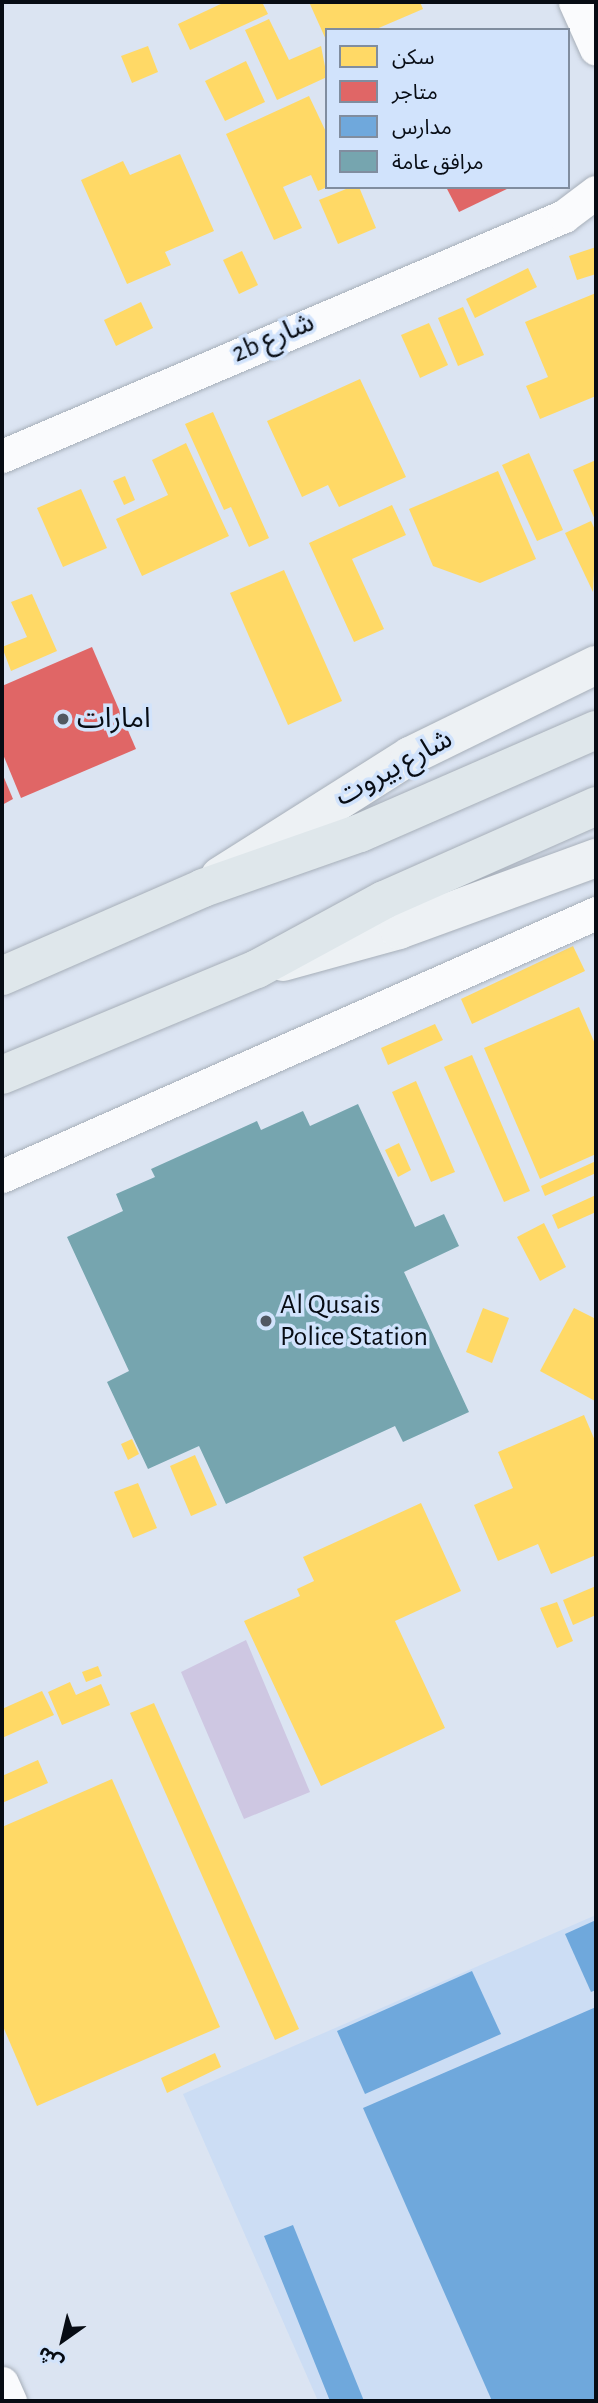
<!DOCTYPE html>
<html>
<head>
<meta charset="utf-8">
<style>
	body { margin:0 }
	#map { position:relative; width:598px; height:2403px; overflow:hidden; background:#dbe4f2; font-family:"Alegreya Sans","Noto Sans Arabic",sans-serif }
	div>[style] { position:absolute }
	.built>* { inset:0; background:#ccddf4 }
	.green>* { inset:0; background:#cec7e2 }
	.homes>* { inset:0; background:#ffd966 }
	.shops>* { inset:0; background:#e06666 }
	.schools>* { inset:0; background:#6fa8dc }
	.public>* { inset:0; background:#76a5af }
	.roads { filter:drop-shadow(0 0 2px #a7afb9) drop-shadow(0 0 2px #a7afb9) }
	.minor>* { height:33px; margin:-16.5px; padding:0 16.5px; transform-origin:16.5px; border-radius:16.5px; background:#fafbfd }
	.secondary>* { height:38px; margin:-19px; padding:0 19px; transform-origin:19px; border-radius:19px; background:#edf1f4 }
	.primary>* { height:38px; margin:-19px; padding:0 19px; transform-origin:19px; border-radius:19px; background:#dfe7eb }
	.dots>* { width:19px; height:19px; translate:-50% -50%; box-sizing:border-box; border:4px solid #d1e3fc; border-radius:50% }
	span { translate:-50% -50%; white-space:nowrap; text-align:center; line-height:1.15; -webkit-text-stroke:7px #d1e3fc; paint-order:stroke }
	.street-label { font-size:28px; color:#070c14 }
	.poi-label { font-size:28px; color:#070c14 }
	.left { translate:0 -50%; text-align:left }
	.frame { position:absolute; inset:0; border:4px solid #070c14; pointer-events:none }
	.legend { position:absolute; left:325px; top:28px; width:245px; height:161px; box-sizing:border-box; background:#d1e3fc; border:2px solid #808d9f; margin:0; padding:9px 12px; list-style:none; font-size:21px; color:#070c14 }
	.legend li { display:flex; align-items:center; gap:14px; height:35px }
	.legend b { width:35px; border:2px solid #808d9f }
	.north { position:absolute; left:28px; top:2305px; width:70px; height:70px; -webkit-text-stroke:5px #d1e3fc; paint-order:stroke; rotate:214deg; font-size:19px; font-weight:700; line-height:28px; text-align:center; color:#070c14 }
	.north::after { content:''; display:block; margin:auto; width:24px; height:32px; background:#070c14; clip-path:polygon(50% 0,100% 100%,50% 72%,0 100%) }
</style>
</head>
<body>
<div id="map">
	<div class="built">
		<i style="clip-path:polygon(596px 1915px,596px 2401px,318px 2401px,183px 2094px)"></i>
	</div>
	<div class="green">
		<i style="clip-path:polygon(246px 1640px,310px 1792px,244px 1819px,181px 1672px)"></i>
	</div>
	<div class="homes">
		<i style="clip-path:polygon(225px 2px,262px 2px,268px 14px,190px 50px,178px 24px)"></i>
		<i style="clip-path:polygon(309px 2px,420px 2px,423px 9px,374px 30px,327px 30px,327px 42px)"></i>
		<i style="clip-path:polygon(269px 19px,289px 60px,321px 46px,327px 77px,277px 100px,245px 30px)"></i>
		<i style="clip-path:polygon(148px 46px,158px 72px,132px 83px,121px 56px)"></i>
		<i style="clip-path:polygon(246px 61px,265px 102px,225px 121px,205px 81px)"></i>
		<i style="clip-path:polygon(309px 96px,327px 134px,327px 187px,318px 191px,311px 175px,283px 187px,302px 228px,274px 240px,226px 134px)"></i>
		<i style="clip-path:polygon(180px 154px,214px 231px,165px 252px,171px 265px,127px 284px,81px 180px,123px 161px,130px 175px)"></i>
		<i style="clip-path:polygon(351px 187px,359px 187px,376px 228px,338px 244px,319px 200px)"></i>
		<i style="clip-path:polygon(596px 247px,596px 274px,577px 280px,569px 256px)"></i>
		<i style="clip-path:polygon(242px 251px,258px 285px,239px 294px,223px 260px)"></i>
		<i style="clip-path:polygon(528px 268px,537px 287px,475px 318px,466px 299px)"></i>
		<i style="clip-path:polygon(596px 293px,596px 396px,540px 419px,526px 386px,548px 377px,525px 322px)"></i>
		<i style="clip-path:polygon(141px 302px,153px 328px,116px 346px,104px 320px)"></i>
		<i style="clip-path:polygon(463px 307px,484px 355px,458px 366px,438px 318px)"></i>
		<i style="clip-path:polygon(429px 323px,448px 365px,420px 378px,401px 335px)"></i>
		<i style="clip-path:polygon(360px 379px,406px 477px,339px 507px,328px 485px,302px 497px,267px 421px)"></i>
		<i style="clip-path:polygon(213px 412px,269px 538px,249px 547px,231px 507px,224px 510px,185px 424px)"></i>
		<i style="clip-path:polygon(186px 443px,229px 536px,142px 576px,116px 519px,168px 495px,152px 460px)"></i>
		<i style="clip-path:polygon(529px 453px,563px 530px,537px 541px,502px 465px)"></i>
		<i style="clip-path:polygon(596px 460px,596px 522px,573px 470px)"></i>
		<i style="clip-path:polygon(498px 471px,536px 559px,480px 583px,433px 566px,409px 509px)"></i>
		<i style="clip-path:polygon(125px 476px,135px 500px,124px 505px,113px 481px)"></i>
		<i style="clip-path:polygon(81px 489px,107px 548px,63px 567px,37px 508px)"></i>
		<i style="clip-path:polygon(392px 505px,406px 535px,352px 559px,384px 629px,354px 642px,309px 543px)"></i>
		<i style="clip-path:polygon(591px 521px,596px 532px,593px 592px,565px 533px)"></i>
		<i style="clip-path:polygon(284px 570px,342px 701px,288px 725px,230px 593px)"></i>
		<i style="clip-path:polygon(32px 594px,57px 651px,11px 671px,2px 647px,27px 637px,11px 602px)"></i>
		<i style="clip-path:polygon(573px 946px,585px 971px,472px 1024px,461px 999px)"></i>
		<i style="clip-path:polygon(579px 1007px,596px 1046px,596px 1154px,540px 1179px,484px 1048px)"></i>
		<i style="clip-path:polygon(435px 1024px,443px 1040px,388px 1065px,381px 1048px)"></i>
		<i style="clip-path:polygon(472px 1055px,530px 1191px,504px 1202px,444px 1067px)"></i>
		<i style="clip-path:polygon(416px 1081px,455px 1172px,431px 1182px,392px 1092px)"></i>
		<i style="clip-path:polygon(399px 1143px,411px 1170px,398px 1177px,385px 1150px)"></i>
		<i style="clip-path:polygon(596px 1161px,596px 1173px,545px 1196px,541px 1186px)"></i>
		<i style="clip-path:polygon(596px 1195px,596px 1212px,558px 1229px,552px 1215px)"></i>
		<i style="clip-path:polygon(544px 1223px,566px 1267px,540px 1281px,517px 1237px)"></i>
		<i style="clip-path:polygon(483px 1308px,509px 1318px,492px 1363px,466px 1352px)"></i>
		<i style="clip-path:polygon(574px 1308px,596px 1319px,595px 1401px,540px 1371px)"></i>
		<i style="clip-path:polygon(584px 1415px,596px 1443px,596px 1555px,551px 1574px,538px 1544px,498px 1561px,474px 1505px,513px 1488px,498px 1452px)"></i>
		<i style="clip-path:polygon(132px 1439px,139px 1454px,128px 1460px,121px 1444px)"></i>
		<i style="clip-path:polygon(195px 1455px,217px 1505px,191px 1516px,170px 1466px)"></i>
		<i style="clip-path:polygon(138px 1483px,157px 1528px,133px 1538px,114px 1492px)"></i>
		<i style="clip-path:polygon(421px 1503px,461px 1591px,395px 1621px,445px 1728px,321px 1786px,244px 1621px,300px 1596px,297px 1589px,314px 1581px,303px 1557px)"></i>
		<i style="clip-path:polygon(596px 1586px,596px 1615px,573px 1625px,563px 1600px)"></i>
		<i style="clip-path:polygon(557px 1602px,573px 1641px,557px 1648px,540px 1608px)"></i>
		<i style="clip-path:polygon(98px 1666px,102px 1676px,86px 1682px,82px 1672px)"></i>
		<i style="clip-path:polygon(70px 1682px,76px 1695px,101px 1684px,110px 1705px,62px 1725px,48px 1692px)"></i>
		<i style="clip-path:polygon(42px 1691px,54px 1715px,2px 1738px,2px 1709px)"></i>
		<i style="clip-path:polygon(154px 1703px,299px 2029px,275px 2040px,130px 1713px)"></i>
		<i style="clip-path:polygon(38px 1760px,48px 1783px,2px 1803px,2px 1776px)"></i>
		<i style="clip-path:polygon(112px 1779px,220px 2027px,37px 2106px,2px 2024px,2px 1827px)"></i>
		<i style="clip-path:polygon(215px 2053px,221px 2067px,167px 2093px,161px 2078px)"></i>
	</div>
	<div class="shops">
		<i style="clip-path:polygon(446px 187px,511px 187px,459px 212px)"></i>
		<i style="clip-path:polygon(92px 647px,136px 749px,21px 798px,2px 752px,2px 686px)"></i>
		<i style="clip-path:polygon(2px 773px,13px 799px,2px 805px)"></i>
	</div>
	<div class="schools">
		<i style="clip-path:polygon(596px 1920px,596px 1990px,591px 1992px,565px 1934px)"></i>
		<i style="clip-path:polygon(472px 1971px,501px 2034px,365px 2094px,337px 2031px)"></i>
		<i style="clip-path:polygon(596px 2007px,596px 2401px,492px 2401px,363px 2108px)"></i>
		<i style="clip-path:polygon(293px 2225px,364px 2401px,330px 2401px,264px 2236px)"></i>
	</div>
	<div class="public">
		<i style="clip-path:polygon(358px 1104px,415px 1227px,444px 1214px,459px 1246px,404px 1272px,469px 1412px,403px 1442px,395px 1426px,226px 1504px,199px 1446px,148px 1469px,107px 1382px,129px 1371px,67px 1237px,123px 1211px,116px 1194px,155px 1177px,151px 1169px,257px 1121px,261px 1130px,303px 1111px,310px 1126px)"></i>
	</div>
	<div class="roads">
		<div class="minor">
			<i style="left:575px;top:2px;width:51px;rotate:65.9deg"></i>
			<i style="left:2px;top:456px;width:611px;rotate:-23.12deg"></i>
			<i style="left:564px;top:216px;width:40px;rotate:-37deg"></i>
			<i style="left:2px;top:1176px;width:650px;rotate:-23.88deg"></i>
			<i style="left:2px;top:2383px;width:20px;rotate:66deg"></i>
		</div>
		<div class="secondary">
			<i style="left:220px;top:876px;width:225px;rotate:-32.3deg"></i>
			<i style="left:410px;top:756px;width:207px;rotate:-26.1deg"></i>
			<i style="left:283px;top:962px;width:120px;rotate:-15.4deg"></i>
			<i style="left:399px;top:930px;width:210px;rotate:-20.1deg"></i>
		</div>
		<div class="primary">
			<i style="left:2px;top:976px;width:219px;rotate:-23.6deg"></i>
			<i style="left:203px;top:888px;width:166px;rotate:-19.3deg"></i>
			<i style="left:360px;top:833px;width:257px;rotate:-23.6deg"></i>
			<i style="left:2px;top:1075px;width:276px;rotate:-22.6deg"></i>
			<i style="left:257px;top:969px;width:145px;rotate:-28.5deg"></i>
			<i style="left:384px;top:900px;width:232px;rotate:-23.9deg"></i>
		</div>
	</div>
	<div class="dots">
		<i style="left:63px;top:719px;background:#515862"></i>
		<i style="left:266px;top:1321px;background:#515862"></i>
	</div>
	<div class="street-label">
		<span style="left:273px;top:338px;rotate:-23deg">2b شارع</span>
		<span style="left:394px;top:768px;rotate:-29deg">شارع بيروت</span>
	</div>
	<div class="poi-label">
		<span class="left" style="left:77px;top:719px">امارات</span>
		<span class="left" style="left:280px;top:1321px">Al Qusais<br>Police Station</span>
	</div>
	<div class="frame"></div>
	<ul class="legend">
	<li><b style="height:19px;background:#ffd966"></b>سكن</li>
	<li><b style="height:19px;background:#e06666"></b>متاجر</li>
	<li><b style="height:19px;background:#6fa8dc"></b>مدارس</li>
	<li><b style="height:19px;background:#76a5af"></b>مرافق عامة</li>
	</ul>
	<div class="north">ش</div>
</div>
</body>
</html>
